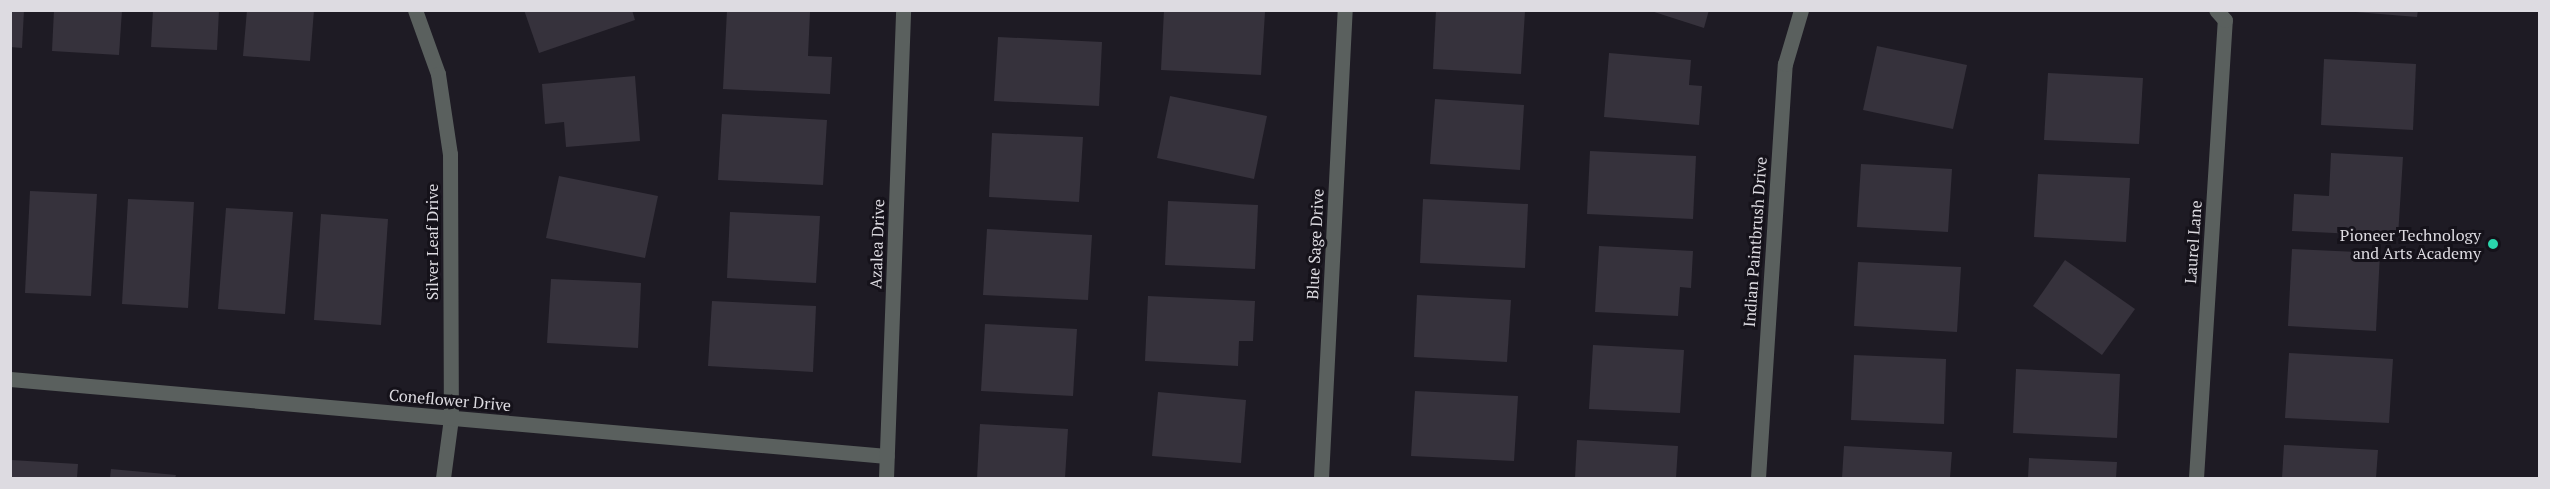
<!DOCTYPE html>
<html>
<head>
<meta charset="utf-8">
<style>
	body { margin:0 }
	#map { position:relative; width:2550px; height:489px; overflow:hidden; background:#1e1b24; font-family:"PT Serif",serif }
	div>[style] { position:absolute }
	.building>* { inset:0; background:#36323c }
	.minor>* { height:15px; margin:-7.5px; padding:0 7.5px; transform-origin:7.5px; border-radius:7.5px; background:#5a605e }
	.dots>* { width:16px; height:16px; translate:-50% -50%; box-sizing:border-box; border:3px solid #15121a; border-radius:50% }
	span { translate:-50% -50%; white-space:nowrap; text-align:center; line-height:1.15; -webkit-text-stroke:6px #15121a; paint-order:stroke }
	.poi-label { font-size:16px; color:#dddbe1 }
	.right { translate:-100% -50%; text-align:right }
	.street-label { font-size:16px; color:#dddbe1 }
	.frame { position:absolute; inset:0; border:12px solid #dddbe1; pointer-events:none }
</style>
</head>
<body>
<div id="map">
	<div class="building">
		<i style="clip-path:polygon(10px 10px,24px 10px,22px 48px,10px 47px)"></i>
		<i style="clip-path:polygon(54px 10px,122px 10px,119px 55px,52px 51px)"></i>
		<i style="clip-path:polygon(153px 10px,219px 10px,217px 50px,151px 47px)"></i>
		<i style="clip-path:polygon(247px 10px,314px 10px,310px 61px,243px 56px)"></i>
		<i style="clip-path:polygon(524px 10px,632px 10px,635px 20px,539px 53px)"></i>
		<i style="clip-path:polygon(727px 10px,810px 12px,808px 56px,832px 57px,830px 94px,723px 89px)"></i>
		<i style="clip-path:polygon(1164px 10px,1265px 12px,1261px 75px,1161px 70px)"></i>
		<i style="clip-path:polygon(1436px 10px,1525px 11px,1521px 74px,1433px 69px)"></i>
		<i style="clip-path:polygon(1648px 10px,1709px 10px,1704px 28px)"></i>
		<i style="clip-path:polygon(2331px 10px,2418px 10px,2417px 17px)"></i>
		<i style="clip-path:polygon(998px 37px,1102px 42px,1099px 106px,994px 101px)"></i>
		<i style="clip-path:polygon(1877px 46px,1967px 65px,1953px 129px,1863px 110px)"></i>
		<i style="clip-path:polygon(1609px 53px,1691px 60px,1689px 85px,1702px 86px,1699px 125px,1604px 117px)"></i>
		<i style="clip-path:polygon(2324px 59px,2416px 64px,2413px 130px,2321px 125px)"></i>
		<i style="clip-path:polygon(2048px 73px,2143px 78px,2139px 144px,2044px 140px)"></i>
		<i style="clip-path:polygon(635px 76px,640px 141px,566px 147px,564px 122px,545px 124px,542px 84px)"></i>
		<i style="clip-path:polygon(1170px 96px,1267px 116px,1254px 179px,1157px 158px)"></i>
		<i style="clip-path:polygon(1435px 99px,1524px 105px,1520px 170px,1430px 164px)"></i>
		<i style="clip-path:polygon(722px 114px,827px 120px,823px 185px,718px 180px)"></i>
		<i style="clip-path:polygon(992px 133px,1083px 137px,1079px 202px,989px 197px)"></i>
		<i style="clip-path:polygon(1590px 151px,1696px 156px,1693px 219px,1587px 214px)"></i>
		<i style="clip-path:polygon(2331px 153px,2403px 157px,2398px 236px,2292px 231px,2294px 194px,2329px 196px)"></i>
		<i style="clip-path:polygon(1861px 164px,1952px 169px,1948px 232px,1857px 227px)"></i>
		<i style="clip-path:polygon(2038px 174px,2130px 178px,2126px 242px,2034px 237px)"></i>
		<i style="clip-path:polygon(559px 176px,658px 196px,645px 258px,546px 238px)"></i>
		<i style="clip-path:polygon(30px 191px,97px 194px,91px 296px,25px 293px)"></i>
		<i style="clip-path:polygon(128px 199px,194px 202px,188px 308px,122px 304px)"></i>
		<i style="clip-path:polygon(1423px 199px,1528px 204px,1525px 268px,1420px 263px)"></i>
		<i style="clip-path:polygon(1168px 201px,1258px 205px,1255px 269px,1165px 265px)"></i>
		<i style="clip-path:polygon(226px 208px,293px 212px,285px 314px,218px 309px)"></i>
		<i style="clip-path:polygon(730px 212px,820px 216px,816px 283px,727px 278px)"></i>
		<i style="clip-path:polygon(321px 214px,388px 219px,381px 325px,314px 320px)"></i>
		<i style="clip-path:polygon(987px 229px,1092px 235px,1088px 300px,983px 295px)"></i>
		<i style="clip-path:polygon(1599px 246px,1693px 251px,1691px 288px,1680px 287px,1678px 316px,1595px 312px)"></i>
		<i style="clip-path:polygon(2292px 249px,2380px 253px,2376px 331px,2288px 326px)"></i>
		<i style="clip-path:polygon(2065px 260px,2135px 309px,2102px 355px,2033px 306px)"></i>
		<i style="clip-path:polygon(1858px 262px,1961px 267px,1957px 332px,1854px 326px)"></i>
		<i style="clip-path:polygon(551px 279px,641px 283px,638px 348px,547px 343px)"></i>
		<i style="clip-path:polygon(1417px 295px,1511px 300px,1507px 362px,1414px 357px)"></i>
		<i style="clip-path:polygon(1148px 296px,1255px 301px,1253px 341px,1239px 341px,1238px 366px,1145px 361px)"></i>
		<i style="clip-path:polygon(712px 301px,816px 306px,813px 372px,708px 366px)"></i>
		<i style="clip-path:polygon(985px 324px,1077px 329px,1073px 396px,981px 391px)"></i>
		<i style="clip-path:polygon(1593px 345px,1684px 350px,1680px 413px,1589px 409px)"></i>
		<i style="clip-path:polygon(2289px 353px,2393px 359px,2389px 423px,2285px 418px)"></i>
		<i style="clip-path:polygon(1854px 355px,1946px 359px,1944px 424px,1851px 420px)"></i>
		<i style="clip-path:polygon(2016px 369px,2120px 374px,2117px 438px,2013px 433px)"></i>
		<i style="clip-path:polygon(1415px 391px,1518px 396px,1514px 461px,1411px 456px)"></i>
		<i style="clip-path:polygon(1158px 392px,1246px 400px,1241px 463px,1152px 456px)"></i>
		<i style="clip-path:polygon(980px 424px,1068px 429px,1065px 478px,977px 478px)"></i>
		<i style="clip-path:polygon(1577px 440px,1678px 446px,1676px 478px,1575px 478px)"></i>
		<i style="clip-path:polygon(2284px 445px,2378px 450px,2376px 478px,2282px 478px)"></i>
		<i style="clip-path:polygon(1844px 446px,1952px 452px,1950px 478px,1842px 478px)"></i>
		<i style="clip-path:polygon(2029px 458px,2117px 462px,2116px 478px,2028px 478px)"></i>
		<i style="clip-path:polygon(11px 460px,78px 464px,77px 478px,10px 478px)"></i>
		<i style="clip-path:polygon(111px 469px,176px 475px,175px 478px,110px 478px)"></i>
	</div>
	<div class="minor">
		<i style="left:415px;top:10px;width:68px;rotate:70.2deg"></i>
		<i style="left:438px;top:74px;width:81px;rotate:81.5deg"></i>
		<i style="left:450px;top:154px;width:264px;rotate:89.8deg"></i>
		<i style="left:451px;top:418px;width:61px;rotate:97.6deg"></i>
		<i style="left:10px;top:379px;width:880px;rotate:5.02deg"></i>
		<i style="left:886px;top:478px;width:468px;rotate:-87.9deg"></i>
		<i style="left:1321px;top:478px;width:469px;rotate:-87.1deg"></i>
		<i style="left:1758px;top:478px;width:415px;rotate:-86.3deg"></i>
		<i style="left:1785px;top:64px;width:56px;rotate:-73.5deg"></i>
		<i style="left:2196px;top:478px;width:459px;rotate:-86.4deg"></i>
		<i style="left:2225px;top:20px;width:13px;rotate:-132deg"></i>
	</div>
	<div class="dots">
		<i style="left:2493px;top:244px;background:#2ad5ac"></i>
	</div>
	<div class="poi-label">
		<span class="right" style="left:2481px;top:244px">Pioneer Technology<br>and Arts Academy</span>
	</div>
	<div class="street-label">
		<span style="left:432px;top:242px;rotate:-90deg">Silver Leaf Drive</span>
		<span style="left:1755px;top:242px;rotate:-86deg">Indian Paintbrush Drive</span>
		<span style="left:2193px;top:242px;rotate:-86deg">Laurel Lane</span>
		<span style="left:877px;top:244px;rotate:-88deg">Azalea Drive</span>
		<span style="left:1315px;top:244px;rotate:-87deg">Blue Sage Drive</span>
		<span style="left:450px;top:400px;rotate:5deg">Coneflower Drive</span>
	</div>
	<div class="frame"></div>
</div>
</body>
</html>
